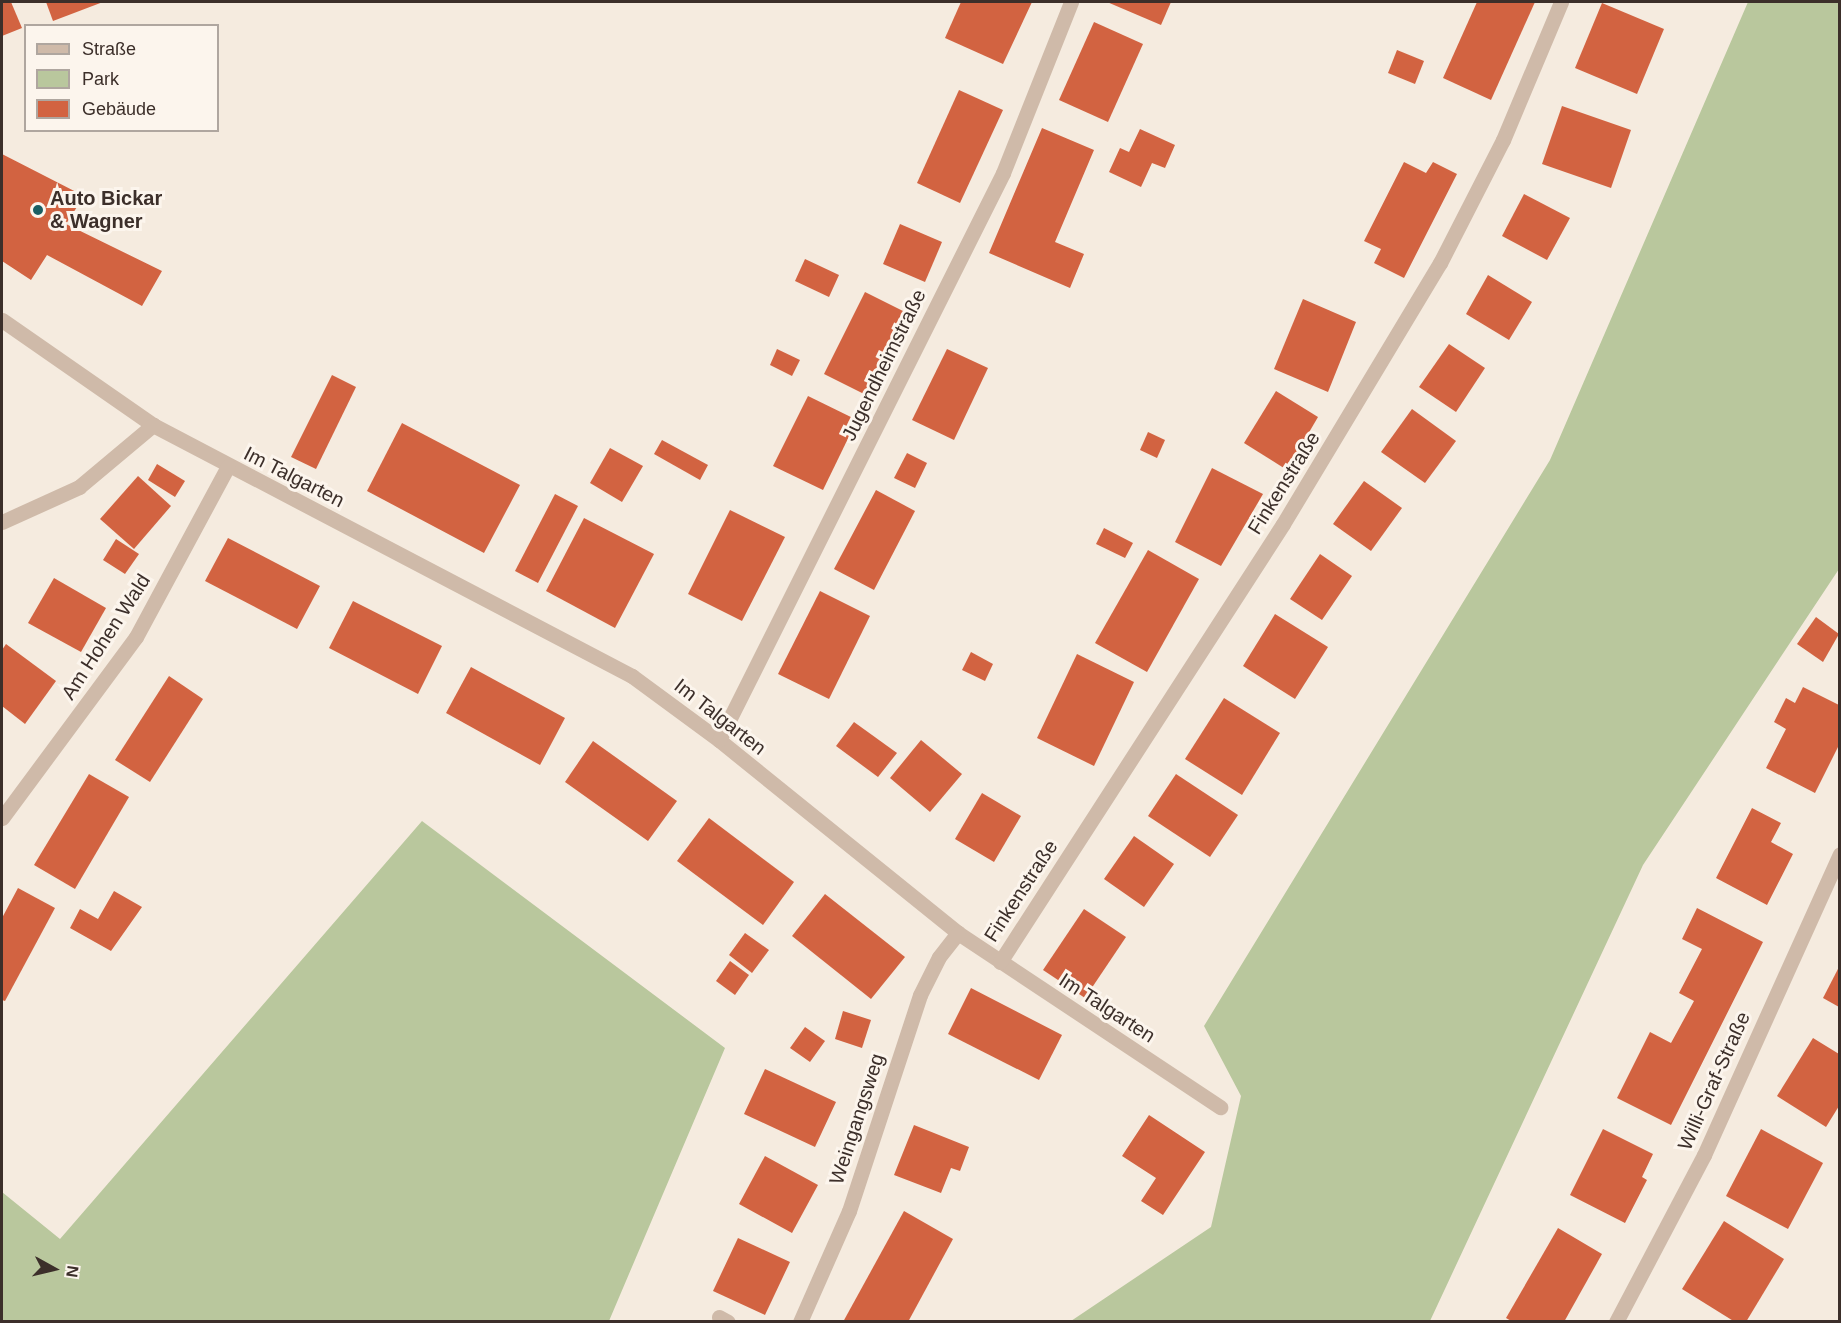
<!DOCTYPE html>
<html>
<head>
<meta charset="utf-8">
<style>
	body { margin:0 }
	#map { position:relative; width:1841px; height:1323px; overflow:hidden; background:#f5ebdf; font-family:Arial,sans-serif }
	div>[style] { position:absolute }
	.green>* { inset:0; background:#b9c79d }
	.building>* { inset:0; background:#d26341 }
	.minor>* { height:15px; margin:-7.5px; padding:0 7.5px; transform-origin:7.5px; border-radius:7.5px; background:#cfbaa9 }
	.dots>* { width:16px; height:16px; translate:-50% -50%; box-sizing:border-box; border:3px solid #fcf5ed; border-radius:50% }
	span { translate:-50% -50%; white-space:nowrap; text-align:center; line-height:1.15; -webkit-text-stroke:6px #fcf5ed; paint-order:stroke }
	.poi-label { font-size:20px; color:#3c2f2a; font-weight:700 }
	.left { translate:0 -50%; text-align:left }
	.street-label { font-size:20px; color:#3c2f2a }
	.frame { position:absolute; inset:0; border:3px solid #3c2f2a; pointer-events:none }
	.legend { position:absolute; left:24px; top:24px; width:195px; height:108px; box-sizing:border-box; background:#fcf5ed; border:2px solid #afa69f; margin:0; padding:8px 10px; list-style:none; font-size:18px; color:#3c2f2a }
	.legend li { display:flex; align-items:center; gap:12px; height:30px }
	.legend b { width:30px; border:2px solid #afa69f }
	.north { position:absolute; left:24px; top:1239px; width:60px; height:60px; -webkit-text-stroke:4px #fcf5ed; paint-order:stroke; rotate:98deg; font-size:16px; font-weight:700; line-height:24px; text-align:center; color:#3c2f2a }
	.north::after { content:''; display:block; margin:auto; width:21px; height:27px; background:#3c2f2a; clip-path:polygon(50% 0,100% 100%,50% 72%,0 100%) }
</style>
</head>
<body>
<div id="map">
	<div class="green">
		<i style="clip-path:polygon(1748px 2px,1839px 2px,1839px 569px,1643px 865px,1430px 1321px,1071px 1321px,1211px 1227px,1241px 1096px,1204px 1026px,1550px 460px)"></i>
		<i style="clip-path:polygon(422px 821px,725px 1048px,609px 1321px,2px 1321px,2px 1192px,60px 1239px)"></i>
	</div>
	<div class="building">
		<i style="clip-path:polygon(2px 2px,11px 2px,22px 28px,2px 36px)"></i>
		<i style="clip-path:polygon(46px 2px,103px 2px,53px 21px)"></i>
		<i style="clip-path:polygon(961px 2px,1032px 2px,1003px 64px,945px 38px)"></i>
		<i style="clip-path:polygon(1107px 2px,1171px 2px,1161px 25px)"></i>
		<i style="clip-path:polygon(1477px 2px,1535px 2px,1491px 100px,1443px 78px)"></i>
		<i style="clip-path:polygon(1602px 3px,1664px 29px,1637px 94px,1575px 68px)"></i>
		<i style="clip-path:polygon(1094px 22px,1143px 44px,1108px 122px,1059px 100px)"></i>
		<i style="clip-path:polygon(1397px 50px,1424px 61px,1415px 84px,1388px 73px)"></i>
		<i style="clip-path:polygon(959px 90px,1003px 110px,960px 203px,917px 183px)"></i>
		<i style="clip-path:polygon(1562px 106px,1631px 130px,1611px 188px,1542px 164px)"></i>
		<i style="clip-path:polygon(1042px 128px,1094px 150px,1055px 242px,1084px 254px,1070px 288px,989px 253px)"></i>
		<i style="clip-path:polygon(1140px 129px,1175px 145px,1165px 168px,1152px 163px,1141px 187px,1109px 172px,1120px 148px,1129px 152px)"></i>
		<i style="clip-path:polygon(2px 154px,84px 196px,66px 224px,162px 271px,142px 306px,47px 255px,31px 280px,2px 261px)"></i>
		<i style="clip-path:polygon(1404px 162px,1426px 173px,1433px 162px,1457px 174px,1404px 278px,1374px 263px,1381px 249px,1364px 241px)"></i>
		<i style="clip-path:polygon(1524px 194px,1570px 218px,1547px 260px,1502px 236px)"></i>
		<i style="clip-path:polygon(900px 224px,942px 242px,925px 282px,883px 264px)"></i>
		<i style="clip-path:polygon(805px 259px,839px 275px,829px 297px,795px 281px)"></i>
		<i style="clip-path:polygon(1488px 275px,1532px 302px,1509px 340px,1466px 314px)"></i>
		<i style="clip-path:polygon(865px 292px,907px 313px,866px 395px,824px 374px)"></i>
		<i style="clip-path:polygon(1303px 299px,1356px 322px,1328px 392px,1274px 369px)"></i>
		<i style="clip-path:polygon(1449px 344px,1485px 368px,1456px 412px,1419px 387px)"></i>
		<i style="clip-path:polygon(777px 349px,800px 360px,792px 376px,770px 365px)"></i>
		<i style="clip-path:polygon(947px 349px,988px 368px,954px 440px,912px 420px)"></i>
		<i style="clip-path:polygon(332px 375px,356px 387px,316px 469px,291px 457px)"></i>
		<i style="clip-path:polygon(1276px 391px,1318px 417px,1287px 470px,1244px 443px)"></i>
		<i style="clip-path:polygon(808px 396px,857px 420px,823px 490px,773px 466px)"></i>
		<i style="clip-path:polygon(1412px 409px,1456px 441px,1425px 483px,1381px 452px)"></i>
		<i style="clip-path:polygon(402px 423px,520px 485px,484px 553px,367px 491px)"></i>
		<i style="clip-path:polygon(1148px 432px,1165px 440px,1157px 458px,1140px 450px)"></i>
		<i style="clip-path:polygon(662px 440px,708px 465px,700px 480px,654px 454px)"></i>
		<i style="clip-path:polygon(610px 448px,643px 466px,622px 502px,590px 483px)"></i>
		<i style="clip-path:polygon(907px 453px,927px 463px,915px 488px,894px 478px)"></i>
		<i style="clip-path:polygon(157px 464px,185px 481px,175px 497px,148px 480px)"></i>
		<i style="clip-path:polygon(1212px 468px,1263px 494px,1221px 566px,1175px 542px)"></i>
		<i style="clip-path:polygon(138px 476px,171px 506px,134px 549px,100px 519px)"></i>
		<i style="clip-path:polygon(1364px 481px,1402px 508px,1371px 551px,1333px 524px)"></i>
		<i style="clip-path:polygon(876px 490px,915px 511px,874px 590px,834px 569px)"></i>
		<i style="clip-path:polygon(555px 494px,578px 506px,538px 583px,515px 571px)"></i>
		<i style="clip-path:polygon(730px 510px,785px 537px,742px 621px,688px 594px)"></i>
		<i style="clip-path:polygon(584px 518px,654px 554px,615px 628px,546px 591px)"></i>
		<i style="clip-path:polygon(1104px 528px,1133px 543px,1125px 558px,1096px 544px)"></i>
		<i style="clip-path:polygon(228px 538px,320px 586px,297px 629px,205px 581px)"></i>
		<i style="clip-path:polygon(116px 539px,139px 554px,125px 574px,103px 560px)"></i>
		<i style="clip-path:polygon(1148px 550px,1199px 579px,1147px 672px,1095px 643px)"></i>
		<i style="clip-path:polygon(1320px 554px,1352px 576px,1322px 620px,1290px 599px)"></i>
		<i style="clip-path:polygon(54px 578px,106px 608px,81px 652px,28px 623px)"></i>
		<i style="clip-path:polygon(820px 591px,870px 616px,829px 699px,778px 674px)"></i>
		<i style="clip-path:polygon(353px 601px,442px 646px,418px 694px,329px 648px)"></i>
		<i style="clip-path:polygon(1275px 614px,1328px 647px,1295px 699px,1243px 666px)"></i>
		<i style="clip-path:polygon(1816px 617px,1839px 634px,1823px 662px,1797px 644px)"></i>
		<i style="clip-path:polygon(6px 644px,56px 681px,25px 724px,2px 706px,2px 650px)"></i>
		<i style="clip-path:polygon(971px 652px,993px 664px,985px 681px,962px 670px)"></i>
		<i style="clip-path:polygon(1077px 654px,1134px 682px,1094px 766px,1037px 738px)"></i>
		<i style="clip-path:polygon(471px 667px,565px 718px,540px 765px,446px 713px)"></i>
		<i style="clip-path:polygon(169px 676px,203px 699px,150px 782px,115px 760px)"></i>
		<i style="clip-path:polygon(1803px 687px,1839px 705px,1839px 745px,1815px 793px,1766px 768px,1786px 729px,1774px 722px,1786px 698px,1795px 703px)"></i>
		<i style="clip-path:polygon(1224px 698px,1280px 733px,1242px 795px,1185px 759px)"></i>
		<i style="clip-path:polygon(854px 722px,897px 753px,878px 777px,836px 746px)"></i>
		<i style="clip-path:polygon(921px 740px,962px 774px,930px 812px,890px 778px)"></i>
		<i style="clip-path:polygon(593px 741px,677px 801px,648px 841px,565px 782px)"></i>
		<i style="clip-path:polygon(89px 774px,129px 797px,75px 889px,34px 865px)"></i>
		<i style="clip-path:polygon(1176px 774px,1238px 815px,1210px 857px,1148px 816px)"></i>
		<i style="clip-path:polygon(982px 793px,1021px 816px,994px 862px,955px 839px)"></i>
		<i style="clip-path:polygon(1752px 808px,1781px 823px,1771px 842px,1793px 854px,1767px 905px,1716px 878px)"></i>
		<i style="clip-path:polygon(709px 818px,794px 882px,763px 925px,677px 861px)"></i>
		<i style="clip-path:polygon(1134px 836px,1174px 864px,1144px 907px,1104px 879px)"></i>
		<i style="clip-path:polygon(18px 888px,55px 908px,5px 1001px,2px 1000px,2px 918px)"></i>
		<i style="clip-path:polygon(114px 891px,142px 907px,111px 951px,70px 928px,80px 909px,98px 919px)"></i>
		<i style="clip-path:polygon(825px 894px,905px 957px,871px 999px,792px 936px)"></i>
		<i style="clip-path:polygon(1697px 908px,1763px 942px,1671px 1125px,1617px 1098px,1650px 1032px,1671px 1043px,1694px 1001px,1679px 993px,1702px 949px,1682px 939px)"></i>
		<i style="clip-path:polygon(1084px 909px,1126px 937px,1085px 998px,1043px 970px)"></i>
		<i style="clip-path:polygon(745px 933px,769px 950px,752px 973px,729px 955px)"></i>
		<i style="clip-path:polygon(730px 961px,749px 975px,735px 995px,716px 981px)"></i>
		<i style="clip-path:polygon(1839px 967px,1839px 1007px,1823px 998px)"></i>
		<i style="clip-path:polygon(971px 988px,1062px 1035px,1039px 1080px,948px 1034px)"></i>
		<i style="clip-path:polygon(843px 1011px,871px 1020px,862px 1048px,835px 1039px)"></i>
		<i style="clip-path:polygon(805px 1027px,825px 1041px,810px 1062px,790px 1048px)"></i>
		<i style="clip-path:polygon(1813px 1038px,1839px 1054px,1839px 1106px,1826px 1127px,1777px 1096px)"></i>
		<i style="clip-path:polygon(765px 1069px,836px 1102px,815px 1147px,744px 1114px)"></i>
		<i style="clip-path:polygon(1149px 1115px,1205px 1152px,1163px 1215px,1141px 1201px,1156px 1178px,1122px 1156px)"></i>
		<i style="clip-path:polygon(914px 1125px,969px 1147px,960px 1171px,951px 1168px,941px 1193px,894px 1175px)"></i>
		<i style="clip-path:polygon(1603px 1129px,1653px 1154px,1642px 1177px,1647px 1180px,1625px 1223px,1570px 1195px)"></i>
		<i style="clip-path:polygon(1761px 1129px,1823px 1163px,1788px 1229px,1726px 1196px)"></i>
		<i style="clip-path:polygon(765px 1156px,818px 1185px,792px 1233px,739px 1204px)"></i>
		<i style="clip-path:polygon(904px 1211px,953px 1239px,908px 1322px,843px 1322px)"></i>
		<i style="clip-path:polygon(1724px 1221px,1784px 1259px,1746px 1322px,1735px 1322px,1682px 1289px)"></i>
		<i style="clip-path:polygon(1558px 1228px,1602px 1254px,1564px 1322px,1513px 1322px,1506px 1318px)"></i>
		<i style="clip-path:polygon(738px 1238px,790px 1262px,765px 1315px,713px 1291px)"></i>
	</div>
	<div class="minor">
		<i style="left:2px;top:320px;width:184px;rotate:34.8deg"></i>
		<i style="left:153px;top:425px;width:541px;rotate:27.65deg"></i>
		<i style="left:632px;top:676px;width:108px;rotate:36.3deg"></i>
		<i style="left:719px;top:740px;width:307px;rotate:38.9deg"></i>
		<i style="left:958px;top:933px;width:315px;rotate:33.6deg"></i>
		<i style="left:2px;top:522px;width:85px;rotate:-24.4deg"></i>
		<i style="left:79px;top:487px;width:97px;rotate:-40deg"></i>
		<i style="left:719px;top:740px;width:634px;rotate:-63.39deg"></i>
		<i style="left:1003px;top:173px;width:184px;rotate:-68.3deg"></i>
		<i style="left:2px;top:818px;width:225px;rotate:-53.5deg"></i>
		<i style="left:136px;top:637px;width:194px;rotate:-61.7deg"></i>
		<i style="left:1000px;top:962px;width:521px;rotate:-57.13deg"></i>
		<i style="left:1283px;top:524px;width:305px;rotate:-59deg"></i>
		<i style="left:1440px;top:263px;width:138px;rotate:-62.9deg"></i>
		<i style="left:1503px;top:140px;width:150px;rotate:-67.2deg"></i>
		<i style="left:719px;top:1317px;width:10px;rotate:29deg"></i>
		<i style="left:800px;top:1322px;width:121px;rotate:-66.2deg"></i>
		<i style="left:849px;top:1211px;width:227px;rotate:-71.8deg"></i>
		<i style="left:920px;top:995px;width:42px;rotate:-63.4deg"></i>
		<i style="left:939px;top:957px;width:31px;rotate:-52deg"></i>
		<i style="left:1616px;top:1322px;width:189px;rotate:-62.2deg"></i>
		<i style="left:1704px;top:1155px;width:330px;rotate:-65.7deg"></i>
	</div>
	<div class="dots">
		<i style="left:38px;top:210px;background:#1a5e63"></i>
	</div>
	<div class="poi-label">
		<span class="left" style="left:50px;top:210px">Auto Bickar<br>&amp; Wagner</span>
	</div>
	<div class="street-label">
		<span style="left:884px;top:365px;rotate:-64deg">Jugendheimstraße</span>
		<span style="left:294px;top:477px;rotate:27deg">Im Talgarten</span>
		<span style="left:1284px;top:483px;rotate:-58deg">Finkenstraße</span>
		<span style="left:106px;top:637px;rotate:-57deg">Am Hohen Wald</span>
		<span style="left:720px;top:717px;rotate:38deg">Im Talgarten</span>
		<span style="left:1021px;top:891px;rotate:-57deg">Finkenstraße</span>
		<span style="left:1107px;top:1008px;rotate:33deg">Im Talgarten</span>
		<span style="left:1714px;top:1081px;rotate:-66deg">Willi-Graf-Straße</span>
		<span style="left:857px;top:1119px;rotate:-72deg">Weingangsweg</span>
	</div>
	<div class="frame"></div>
	<ul class="legend">
	<li><b style="height:8px;background:#cfbaa9"></b>Straße</li>
	<li><b style="height:16px;background:#b9c79d"></b>Park</li>
	<li><b style="height:16px;background:#d26341"></b>Gebäude</li>
	</ul>
	<div class="north">N</div>
</div>
</body>
</html>
